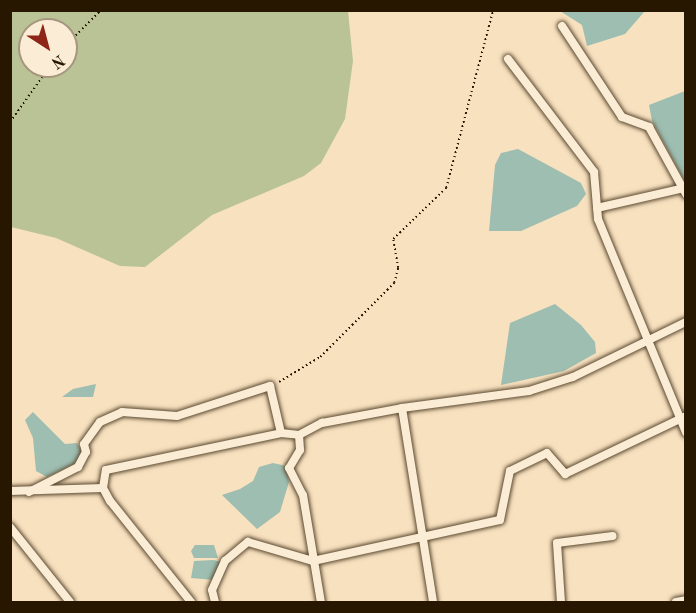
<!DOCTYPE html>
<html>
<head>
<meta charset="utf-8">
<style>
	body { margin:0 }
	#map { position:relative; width:696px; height:613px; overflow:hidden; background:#f8e1bf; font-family:"Old Standard TT",serif }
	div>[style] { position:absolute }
	.green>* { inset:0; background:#b9c395 }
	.water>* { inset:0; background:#9dbeb1 }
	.path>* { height:1.5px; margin-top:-0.75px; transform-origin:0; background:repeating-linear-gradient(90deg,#271600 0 1.5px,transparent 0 4.5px) }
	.roads { filter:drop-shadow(0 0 2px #5b4930) drop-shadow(0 0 2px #5b4930) }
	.minor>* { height:8px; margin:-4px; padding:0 4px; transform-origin:4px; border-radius:4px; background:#faecd5 }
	span { translate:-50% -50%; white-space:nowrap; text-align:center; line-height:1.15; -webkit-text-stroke:4.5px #faecd5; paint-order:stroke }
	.frame { position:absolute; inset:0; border:12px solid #271600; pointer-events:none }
	.north { position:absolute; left:18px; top:18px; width:60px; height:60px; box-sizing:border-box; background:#faecd5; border:2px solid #a69680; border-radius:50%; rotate:144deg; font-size:16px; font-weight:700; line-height:24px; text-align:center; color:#271600 }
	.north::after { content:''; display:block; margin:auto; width:21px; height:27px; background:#8f2418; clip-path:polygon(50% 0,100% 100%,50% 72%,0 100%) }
</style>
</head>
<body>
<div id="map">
	<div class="green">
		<i style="clip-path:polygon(evenodd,10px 11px,348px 11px,353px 61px,345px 119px,321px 163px,304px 176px,212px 215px,145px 267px,120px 266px,56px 238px,11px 227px,10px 11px,30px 30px,66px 30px,66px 66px,30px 66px,30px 30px)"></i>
	</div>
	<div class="water">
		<i style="clip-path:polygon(560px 11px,645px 11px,625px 34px,587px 46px,582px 25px)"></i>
		<i style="clip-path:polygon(685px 91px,686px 179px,684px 180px,652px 121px,649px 105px)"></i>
		<i style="clip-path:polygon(518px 149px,581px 183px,586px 194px,577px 206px,521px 231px,489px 231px,495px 165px,501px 153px)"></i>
		<i style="clip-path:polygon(555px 304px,581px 325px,595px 342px,596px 353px,564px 371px,501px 385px,510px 323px)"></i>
		<i style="clip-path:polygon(96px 384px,93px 397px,62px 397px,73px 389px)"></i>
		<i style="clip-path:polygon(33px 412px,65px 444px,77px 443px,83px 454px,80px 461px,47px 477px,36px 471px,33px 438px,25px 420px)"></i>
		<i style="clip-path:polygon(273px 463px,286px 466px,289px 482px,280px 512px,257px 529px,222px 495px,240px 489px,253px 481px,259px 467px)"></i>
		<i style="clip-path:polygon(195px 545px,214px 545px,218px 558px,194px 558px,191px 551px)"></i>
		<i style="clip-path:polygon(194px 561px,213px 560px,222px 562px,214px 580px,191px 578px)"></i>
	</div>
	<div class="path">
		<i style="left:66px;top:45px;width:49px;rotate:-45deg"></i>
		<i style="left:10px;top:122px;width:69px;rotate:-54.5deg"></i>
		<i style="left:10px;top:261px;width:59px;rotate:90deg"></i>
		<i style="left:279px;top:382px;width:48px;rotate:-31.4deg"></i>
		<i style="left:320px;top:357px;width:105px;rotate:-45deg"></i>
		<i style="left:394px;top:283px;width:16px;rotate:-75deg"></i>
		<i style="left:398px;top:268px;width:29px;rotate:-100deg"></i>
		<i style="left:393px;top:239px;width:74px;rotate:-43.9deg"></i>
		<i style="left:446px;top:188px;width:184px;rotate:-75.2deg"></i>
	</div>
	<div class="roads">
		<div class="minor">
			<i style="left:562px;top:26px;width:109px;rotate:56.6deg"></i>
			<i style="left:622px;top:117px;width:29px;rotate:20deg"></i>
			<i style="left:649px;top:127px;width:77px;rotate:61.1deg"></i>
			<i style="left:508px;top:59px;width:142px;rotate:52.7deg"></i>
			<i style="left:594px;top:172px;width:47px;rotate:85.1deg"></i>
			<i style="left:598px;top:219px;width:231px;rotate:67.6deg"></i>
			<i style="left:597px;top:208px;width:89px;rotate:-12.9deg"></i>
			<i style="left:402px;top:408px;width:196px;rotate:80.9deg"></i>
			<i style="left:299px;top:435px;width:15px;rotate:86deg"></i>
			<i style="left:300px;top:450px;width:21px;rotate:121deg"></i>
			<i style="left:289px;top:468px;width:30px;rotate:63deg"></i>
			<i style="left:303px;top:495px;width:109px;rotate:80.5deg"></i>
			<i style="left:10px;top:491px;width:93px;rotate:-1.8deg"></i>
			<i style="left:29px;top:492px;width:55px;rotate:-27deg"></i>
			<i style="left:78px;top:467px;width:17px;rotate:-62deg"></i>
			<i style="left:86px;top:452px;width:8px;rotate:-104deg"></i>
			<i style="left:84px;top:444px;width:27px;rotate:-54deg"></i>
			<i style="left:100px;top:422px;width:24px;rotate:-24deg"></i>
			<i style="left:122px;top:412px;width:55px;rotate:4.2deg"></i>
			<i style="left:177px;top:416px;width:98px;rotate:-17.9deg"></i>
			<i style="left:270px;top:386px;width:48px;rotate:76.8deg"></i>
			<i style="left:10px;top:527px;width:96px;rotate:51.3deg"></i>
			<i style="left:191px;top:602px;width:129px;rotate:-128.7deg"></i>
			<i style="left:110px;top:501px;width:15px;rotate:-118deg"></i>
			<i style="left:103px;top:488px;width:18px;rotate:-81deg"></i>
			<i style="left:106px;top:470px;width:179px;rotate:-11.9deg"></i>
			<i style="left:281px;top:433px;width:18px;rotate:6deg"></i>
			<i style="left:299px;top:435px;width:26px;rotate:-28deg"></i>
			<i style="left:322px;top:423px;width:81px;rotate:-10.6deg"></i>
			<i style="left:402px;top:408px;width:128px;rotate:-7.6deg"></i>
			<i style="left:529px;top:391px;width:46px;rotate:-17.7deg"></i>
			<i style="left:573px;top:377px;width:126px;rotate:-26deg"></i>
			<i style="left:215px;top:602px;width:12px;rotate:-104deg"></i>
			<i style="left:212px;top:590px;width:32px;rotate:-66deg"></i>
			<i style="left:225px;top:561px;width:30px;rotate:-40deg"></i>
			<i style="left:248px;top:542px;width:68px;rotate:16.3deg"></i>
			<i style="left:313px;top:561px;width:191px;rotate:-12.4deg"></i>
			<i style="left:500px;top:520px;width:50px;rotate:-78.5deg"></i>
			<i style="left:510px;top:471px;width:41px;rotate:-25.9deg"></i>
			<i style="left:547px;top:453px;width:28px;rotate:49deg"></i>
			<i style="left:565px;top:474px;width:134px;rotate:-25.6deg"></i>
			<i style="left:561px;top:602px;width:59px;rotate:-93.9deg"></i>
			<i style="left:557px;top:543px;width:56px;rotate:-7.1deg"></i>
			<i style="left:676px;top:602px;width:10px;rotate:-11deg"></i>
		</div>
	</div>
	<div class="frame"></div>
	<div class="north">N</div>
</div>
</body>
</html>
